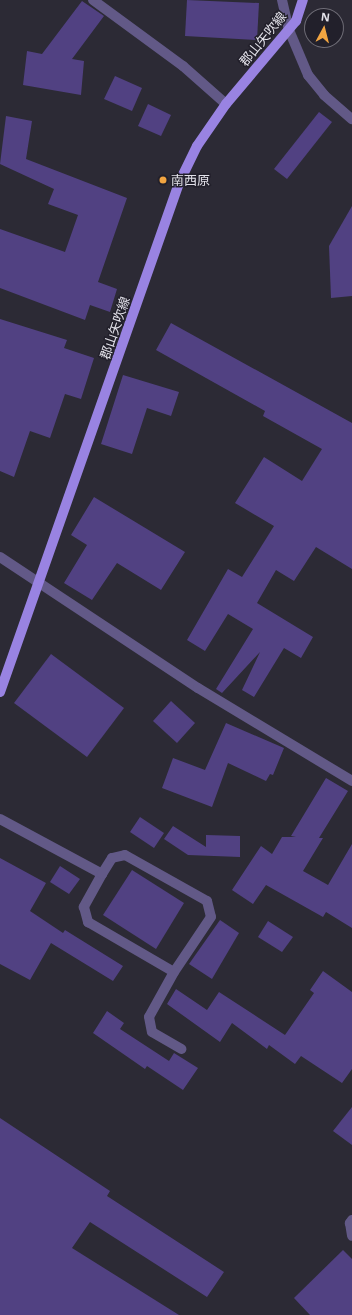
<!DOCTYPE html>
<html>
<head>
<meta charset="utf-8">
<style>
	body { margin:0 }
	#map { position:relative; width:352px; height:1315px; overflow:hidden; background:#2c2a35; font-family:"Open Sans","Noto Sans JP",sans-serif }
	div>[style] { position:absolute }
	.building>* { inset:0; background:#514182 }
	.minor>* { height:10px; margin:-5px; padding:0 5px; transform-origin:5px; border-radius:5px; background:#625987 }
	.major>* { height:10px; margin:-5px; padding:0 5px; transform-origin:5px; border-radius:5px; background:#9983e2 }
	.dots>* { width:11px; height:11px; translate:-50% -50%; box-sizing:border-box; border:2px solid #22202b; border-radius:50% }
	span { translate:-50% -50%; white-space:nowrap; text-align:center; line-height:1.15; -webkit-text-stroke:3px #22202b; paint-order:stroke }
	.street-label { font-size:13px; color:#e2e1e9 }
	.poi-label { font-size:13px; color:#e2e1e9 }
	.left { translate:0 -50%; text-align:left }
	.north { position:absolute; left:304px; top:8px; width:40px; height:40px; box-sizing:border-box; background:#22202b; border:1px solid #6f6d77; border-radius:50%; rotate:7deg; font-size:11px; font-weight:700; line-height:16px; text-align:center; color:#e2e1e9 }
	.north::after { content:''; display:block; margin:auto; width:14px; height:18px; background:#f2a541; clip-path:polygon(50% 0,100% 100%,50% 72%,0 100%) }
</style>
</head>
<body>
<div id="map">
	<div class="building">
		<i style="clip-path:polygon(187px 0,259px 3px,257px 40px,185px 36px)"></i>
		<i style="clip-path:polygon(82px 1px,104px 16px,72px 59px,84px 61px,81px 95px,23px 85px,27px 51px,42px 54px)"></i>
		<i style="clip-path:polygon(115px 76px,142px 88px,132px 111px,104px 99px)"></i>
		<i style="clip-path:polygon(148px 104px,171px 115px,161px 136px,138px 126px)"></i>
		<i style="clip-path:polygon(319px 112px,332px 122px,287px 179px,274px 169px)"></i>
		<i style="clip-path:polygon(6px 116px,32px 121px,26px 159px,127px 198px,98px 282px,117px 289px,110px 312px,90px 305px,85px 320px,0 288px,0 229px,65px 252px,78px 215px,48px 204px,54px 189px,0 164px)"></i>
		<i style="clip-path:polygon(352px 206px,352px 296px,331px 298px,329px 246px)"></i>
		<i style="clip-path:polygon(0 319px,67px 340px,64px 348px,94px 358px,81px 399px,65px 394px,50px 438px,30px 431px,14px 477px,0 471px)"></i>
		<i style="clip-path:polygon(171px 323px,352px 423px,352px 569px,316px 547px,294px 581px,276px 570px,257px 603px,313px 637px,301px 658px,284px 648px,254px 697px,242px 690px,260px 652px,222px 693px,216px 689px,253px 629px,228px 614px,205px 651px,187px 640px,228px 569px,242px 577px,274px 526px,235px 503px,264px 457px,302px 481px,322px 449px,263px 416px,265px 411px,156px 350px)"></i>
		<i style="clip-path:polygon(123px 375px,179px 392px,171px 416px,147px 408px,132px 454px,101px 444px)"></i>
		<i style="clip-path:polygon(94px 497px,185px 552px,161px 590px,117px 563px,92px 600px,64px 583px,87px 545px,71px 535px)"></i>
		<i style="clip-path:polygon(51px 654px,124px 708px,87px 757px,14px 703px)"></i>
		<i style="clip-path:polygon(171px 701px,195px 723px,177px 743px,153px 721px)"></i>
		<i style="clip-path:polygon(226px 723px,284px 748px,273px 775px,270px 774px,266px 781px,228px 763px,212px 807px,162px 788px,173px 758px,205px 770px)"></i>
		<i style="clip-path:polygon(326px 778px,348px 791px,319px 838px,323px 838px,303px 871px,328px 885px,352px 844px,352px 928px,326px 912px,323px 917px,266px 885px,253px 904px,232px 890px,261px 846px,272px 854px,282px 837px,296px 837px,291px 836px)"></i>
		<i style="clip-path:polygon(140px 817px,164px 833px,154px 848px,130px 832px)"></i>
		<i style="clip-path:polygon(173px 826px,206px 847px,206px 835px,240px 836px,240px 857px,188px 855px,164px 839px)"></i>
		<i style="clip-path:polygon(0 858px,46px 883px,30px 911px,63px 933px,65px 930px,123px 966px,113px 981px,51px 943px,30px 980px,0 964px)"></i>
		<i style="clip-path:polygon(60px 866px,80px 879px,69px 894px,50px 882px)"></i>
		<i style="clip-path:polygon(132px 870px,184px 903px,156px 949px,103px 915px)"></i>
		<i style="clip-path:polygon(220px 920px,239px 933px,212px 979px,189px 964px)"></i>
		<i style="clip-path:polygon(268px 921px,293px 937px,282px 952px,258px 937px)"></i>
		<i style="clip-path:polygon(323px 971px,352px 992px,352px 1069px,342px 1083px,301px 1056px,295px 1064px,269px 1045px,267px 1049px,232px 1023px,220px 1042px,167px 1004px,176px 989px,207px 1010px,219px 992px,285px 1035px,314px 993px,310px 990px)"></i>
		<i style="clip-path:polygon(107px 1011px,124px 1023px,120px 1029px,169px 1061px,174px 1053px,198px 1068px,183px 1090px,147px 1066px,145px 1069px,93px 1033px)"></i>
		<i style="clip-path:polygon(352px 1107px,352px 1145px,333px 1131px)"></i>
		<i style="clip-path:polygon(0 1118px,110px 1191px,107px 1196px,224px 1272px,207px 1297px,90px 1222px,72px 1248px,179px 1315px,0 1315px)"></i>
		<i style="clip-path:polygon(343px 1250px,352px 1259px,352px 1315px,310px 1315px,294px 1298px)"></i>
	</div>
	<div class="minor">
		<i style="left:93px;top:0;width:112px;rotate:36.3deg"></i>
		<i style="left:183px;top:66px;width:57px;rotate:41.5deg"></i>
		<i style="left:282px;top:0;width:31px;rotate:77deg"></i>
		<i style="left:289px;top:30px;width:49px;rotate:67.1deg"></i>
		<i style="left:308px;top:75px;width:26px;rotate:51deg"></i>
		<i style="left:324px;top:95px;width:37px;rotate:41deg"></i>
		<i style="left:0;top:557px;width:237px;rotate:33.5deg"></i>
		<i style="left:198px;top:688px;width:180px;rotate:31.1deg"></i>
		<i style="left:0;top:819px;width:116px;rotate:28.3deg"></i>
		<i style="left:102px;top:874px;width:38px;rotate:119deg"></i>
		<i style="left:84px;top:907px;width:16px;rotate:75deg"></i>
		<i style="left:88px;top:922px;width:99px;rotate:30.2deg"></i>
		<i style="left:102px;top:874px;width:19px;rotate:-58deg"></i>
		<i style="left:112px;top:858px;width:13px;rotate:-13deg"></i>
		<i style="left:125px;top:855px;width:94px;rotate:29.3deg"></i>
		<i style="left:207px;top:901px;width:16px;rotate:76deg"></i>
		<i style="left:211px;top:917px;width:66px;rotate:123.9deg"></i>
		<i style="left:174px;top:972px;width:51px;rotate:119.1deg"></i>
		<i style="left:149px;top:1017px;width:15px;rotate:79deg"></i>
		<i style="left:152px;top:1032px;width:34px;rotate:30deg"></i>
		<i style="left:352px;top:1220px;width:4px;rotate:124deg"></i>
		<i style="left:350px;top:1223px;width:13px;rotate:81deg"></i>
	</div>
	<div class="major">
		<i style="left:0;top:692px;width:540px;rotate:-70.62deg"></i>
		<i style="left:179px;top:183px;width:41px;rotate:-64.1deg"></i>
		<i style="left:197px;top:146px;width:51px;rotate:-55.4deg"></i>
		<i style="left:226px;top:104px;width:109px;rotate:-49.9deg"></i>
		<i style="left:296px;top:21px;width:22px;rotate:-72deg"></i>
	</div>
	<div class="dots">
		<i style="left:163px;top:180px;background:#f2a541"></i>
	</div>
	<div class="street-label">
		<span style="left:263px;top:39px;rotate:-51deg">郡山矢吹線</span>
		<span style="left:115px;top:328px;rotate:-71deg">郡山矢吹線</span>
	</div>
	<div class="poi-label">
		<span class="left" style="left:171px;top:180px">南西原</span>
	</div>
	<div class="north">N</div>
</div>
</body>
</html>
